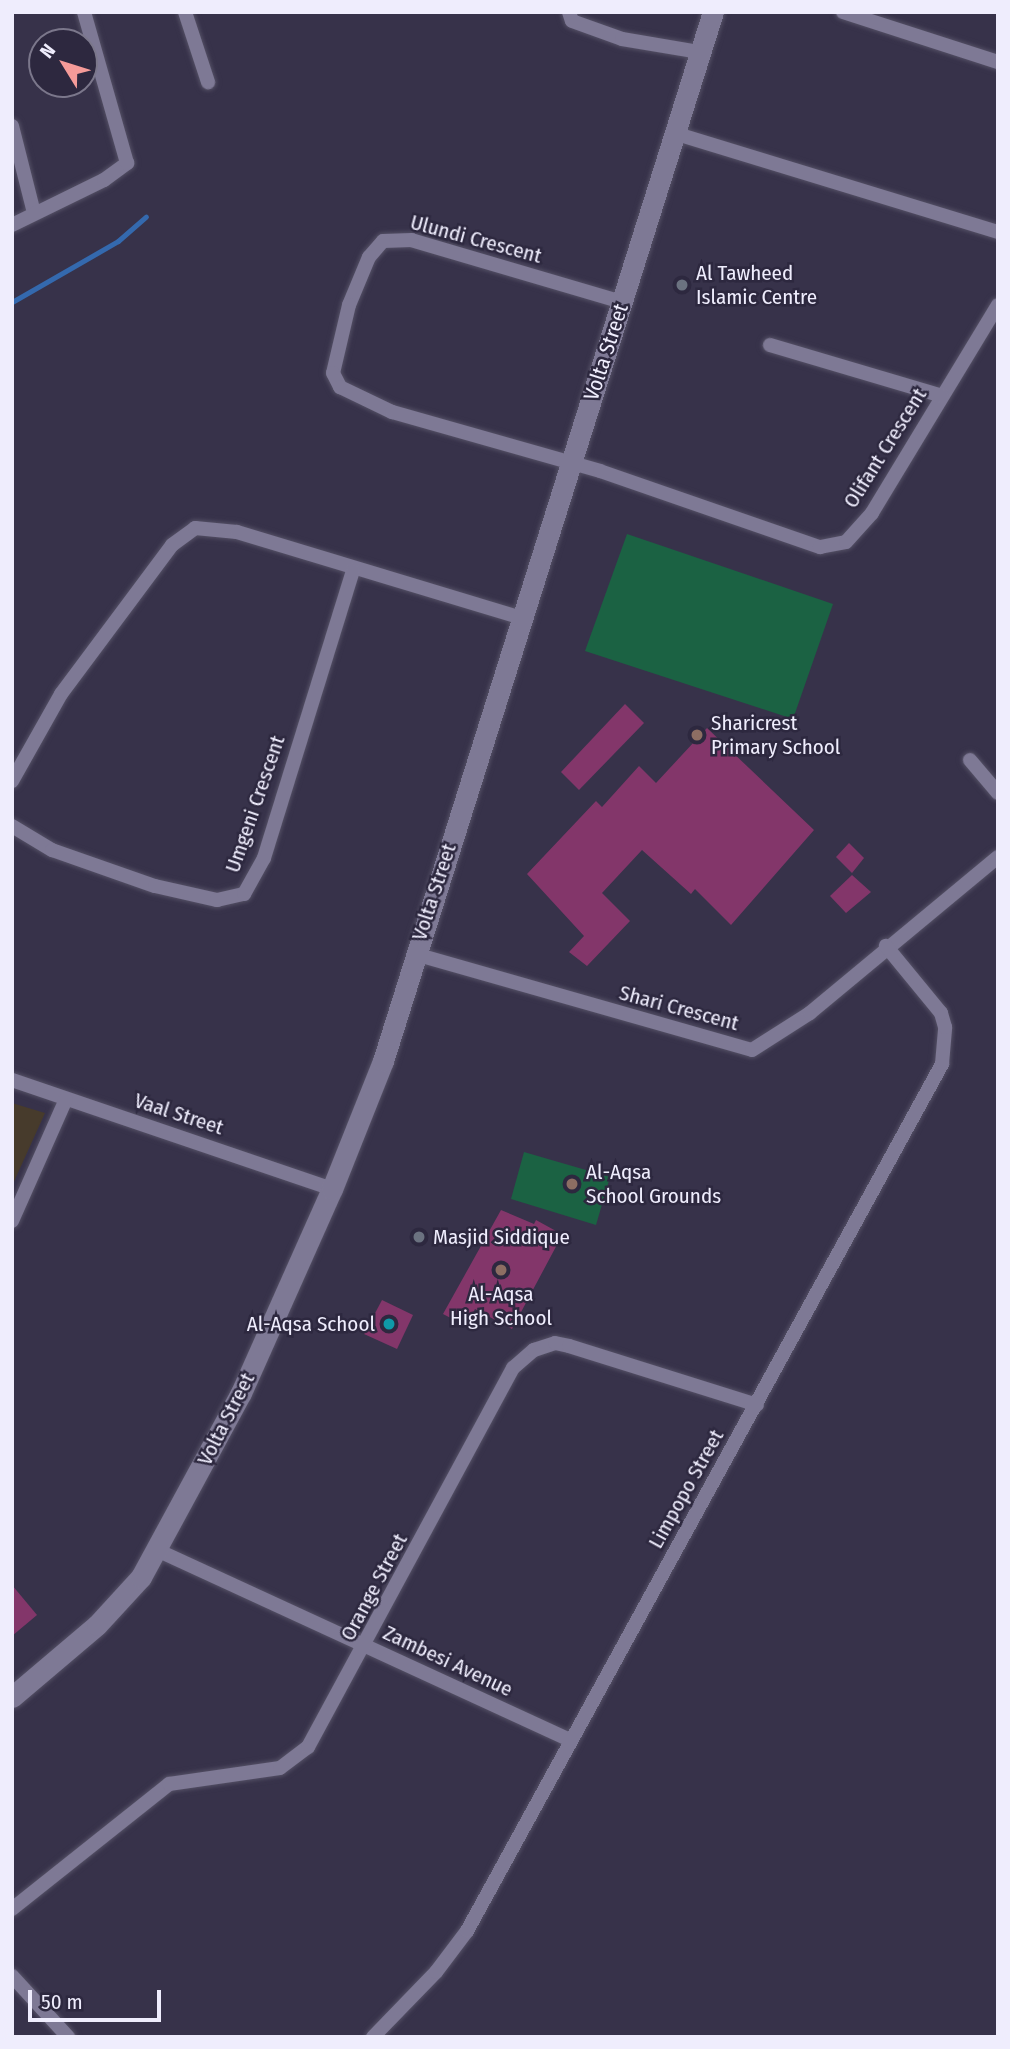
<!DOCTYPE html>
<html>
<head>
<meta charset="utf-8">
<style>
	body { margin:0 }
	#map { position:relative; width:1010px; height:2049px; overflow:hidden; background:#37324a; font-family:"Fira Sans Condensed",sans-serif }
	div>[style] { position:absolute }
	.industrial>* { inset:0; background:#473b2c }
	.green>* { inset:0; background:#1b6243 }
	.stream>* { height:5px; margin:-2.5px; padding:0 2.5px; transform-origin:2.5px; border-radius:2.5px; background:#3469ae }
	.building>* { inset:0; background:#83366a }
	.roads { filter:drop-shadow(0 0 2px #545065) drop-shadow(0 0 2px #545065) }
	.street>* { height:14px; margin:-7px; padding:0 7px; transform-origin:7px; border-radius:7px; background:#7e7995 }
	.secondary>* { height:21px; margin:-10.5px; padding:0 10.5px; transform-origin:10.5px; border-radius:10.5px; background:#7e7995 }
	.dots>* { width:19px; height:19px; translate:-50% -50%; box-sizing:border-box; border:4px solid #2d283f; border-radius:50% }
	span { translate:-50% -50%; white-space:nowrap; text-align:center; line-height:1.15; -webkit-text-stroke:5px #2d283f; paint-order:stroke }
	.street-label { font-size:21px; color:#efedfd }
	.poi-label { font-size:21px; color:#efedfd }
	.left { translate:0 -50%; text-align:left }
	.right { translate:-100% -50%; text-align:right }
	.frame { position:absolute; inset:0; border:14px solid #efedfd; pointer-events:none }
	.north { position:absolute; left:28px; top:28px; width:70px; height:70px; box-sizing:border-box; background:#2d283f; border:2px solid #7b778b; border-radius:50%; rotate:308deg; font-size:19px; font-weight:700; line-height:28px; text-align:center; color:#efedfd }
	.north::after { content:''; display:block; margin:auto; width:24px; height:32px; background:#f59b99; clip-path:polygon(50% 0,100% 100%,50% 72%,0 100%) }
	.scale { position:absolute; left:28px; top:1990px; width:133px; height:32px; box-sizing:border-box; border:4px solid #efedfd; border-top:0; padding-left:9px; font-size:21px; line-height:24px; white-space:nowrap; color:#efedfd; -webkit-text-stroke:5px #2d283f; paint-order:stroke }
</style>
</head>
<body>
<div id="map">
	<div class="industrial">
		<i style="clip-path:polygon(12px 1103px,45px 1113px,12px 1186px)"></i>
	</div>
	<div class="green">
		<i style="clip-path:polygon(627px 534px,833px 604px,793px 719px,585px 651px)"></i>
		<i style="clip-path:polygon(524px 1152px,610px 1177px,596px 1225px,511px 1199px)"></i>
	</div>
	<div class="stream">
		<i style="left:12px;top:302px;width:122px;rotate:-29.9deg"></i>
		<i style="left:118px;top:241px;width:37px;rotate:-41deg"></i>
	</div>
	<div class="building">
		<i style="clip-path:polygon(625px 704px,644px 723px,579px 790px,561px 772px)"></i>
		<i style="clip-path:polygon(707px 728px,814px 830px,731px 925px,695px 889px,691px 894px,642px 850px,602px 893px,630px 921px,587px 966px,569px 952px,584px 936px,527px 874px,596px 801px,602px 807px,639px 766px,656px 783px)"></i>
		<i style="clip-path:polygon(849px 843px,864px 858px,852px 873px,836px 857px)"></i>
		<i style="clip-path:polygon(852px 875px,871px 892px,846px 913px,830px 896px)"></i>
		<i style="clip-path:polygon(501px 1210px,534px 1224px,536px 1220px,556px 1231px,559px 1241px,512px 1329px,475px 1309px,466px 1326px,443px 1314px)"></i>
		<i style="clip-path:polygon(382px 1300px,413px 1315px,397px 1349px,364px 1334px)"></i>
		<i style="clip-path:polygon(12px 1585px,37px 1615px,12px 1636px)"></i>
	</div>
	<div class="roads">
		<div class="street">
			<i style="left:185px;top:12px;width:74px;rotate:71.8deg"></i>
			<i style="left:569px;top:12px;width:9px;rotate:72deg"></i>
			<i style="left:572px;top:21px;width:53px;rotate:19.8deg"></i>
			<i style="left:622px;top:39px;width:79px;rotate:9.5deg"></i>
			<i style="left:843px;top:12px;width:163px;rotate:17.9deg"></i>
			<i style="left:12px;top:126px;width:90px;rotate:75.8deg"></i>
			<i style="left:674px;top:133px;width:339px;rotate:17deg"></i>
			<i style="left:12px;top:225px;width:102px;rotate:-26.1deg"></i>
			<i style="left:104px;top:180px;width:29px;rotate:-36deg"></i>
			<i style="left:127px;top:163px;width:157px;rotate:-105.9deg"></i>
			<i style="left:622px;top:302px;width:219px;rotate:-163.6deg"></i>
			<i style="left:412px;top:240px;width:29px;rotate:178deg"></i>
			<i style="left:383px;top:241px;width:21px;rotate:131deg"></i>
			<i style="left:369px;top:257px;width:52px;rotate:112.6deg"></i>
			<i style="left:349px;top:305px;width:70px;rotate:103.2deg"></i>
			<i style="left:333px;top:373px;width:16px;rotate:63deg"></i>
			<i style="left:340px;top:387px;width:58px;rotate:25.7deg"></i>
			<i style="left:392px;top:412px;width:216px;rotate:15.8deg"></i>
			<i style="left:600px;top:471px;width:233px;rotate:19.1deg"></i>
			<i style="left:820px;top:547px;width:26px;rotate:-11deg"></i>
			<i style="left:846px;top:542px;width:39px;rotate:-48deg"></i>
			<i style="left:872px;top:513px;width:243px;rotate:-58.8deg"></i>
			<i style="left:770px;top:345px;width:179px;rotate:16.5deg"></i>
			<i style="left:970px;top:760px;width:43px;rotate:49.7deg"></i>
			<i style="left:12px;top:781px;width:100px;rotate:-60.6deg"></i>
			<i style="left:61px;top:694px;width:186px;rotate:-53.3deg"></i>
			<i style="left:172px;top:545px;width:29px;rotate:-36deg"></i>
			<i style="left:195px;top:528px;width:42px;rotate:5.4deg"></i>
			<i style="left:237px;top:532px;width:297px;rotate:16.8deg"></i>
			<i style="left:12px;top:826px;width:47px;rotate:31deg"></i>
			<i style="left:52px;top:850px;width:109px;rotate:19.3deg"></i>
			<i style="left:155px;top:886px;width:64px;rotate:12.7deg"></i>
			<i style="left:217px;top:900px;width:28px;rotate:-13deg"></i>
			<i style="left:244px;top:894px;width:41px;rotate:-60.9deg"></i>
			<i style="left:264px;top:858px;width:300px;rotate:-72.8deg"></i>
			<i style="left:415px;top:954px;width:350px;rotate:15.9deg"></i>
			<i style="left:752px;top:1050px;width:69px;rotate:-32.5deg"></i>
			<i style="left:810px;top:1013px;width:244px;rotate:-39.7deg"></i>
			<i style="left:12px;top:1080px;width:338px;rotate:18.8deg"></i>
			<i style="left:12px;top:1221px;width:133px;rotate:-66.1deg"></i>
			<i style="left:157px;top:1550px;width:455px;rotate:24.7deg"></i>
			<i style="left:12px;top:1909px;width:201px;rotate:-38.5deg"></i>
			<i style="left:169px;top:1784px;width:112px;rotate:-8.2deg"></i>
			<i style="left:280px;top:1768px;width:35px;rotate:-37deg"></i>
			<i style="left:308px;top:1747px;width:431px;rotate:-61.6deg"></i>
			<i style="left:513px;top:1368px;width:28px;rotate:-41deg"></i>
			<i style="left:534px;top:1350px;width:22px;rotate:-18deg"></i>
			<i style="left:555px;top:1343px;width:14px;rotate:12deg"></i>
			<i style="left:569px;top:1346px;width:197px;rotate:17.4deg"></i>
			<i style="left:12px;top:1976px;width:83px;rotate:47.4deg"></i>
			<i style="left:373px;top:2037px;width:91px;rotate:-45.9deg"></i>
			<i style="left:436px;top:1972px;width:51px;rotate:-52.9deg"></i>
			<i style="left:467px;top:1931px;width:989px;rotate:-61.28deg"></i>
			<i style="left:942px;top:1064px;width:37px;rotate:-85deg"></i>
			<i style="left:945px;top:1027px;width:15px;rotate:-106deg"></i>
			<i style="left:941px;top:1013px;width:87px;rotate:-129.4deg"></i>
		</div>
		<div class="secondary">
			<i style="left:12px;top:1697px;width:111px;rotate:-40.3deg"></i>
			<i style="left:97px;top:1625px;width:65px;rotate:-47.5deg"></i>
			<i style="left:141px;top:1577px;width:209px;rotate:-61.5deg"></i>
			<i style="left:241px;top:1393px;width:223px;rotate:-66deg"></i>
			<i style="left:332px;top:1189px;width:138px;rotate:-68.3deg"></i>
			<i style="left:383px;top:1061px;width:1100px;rotate:-72.54deg"></i>
		</div>
	</div>
	<div class="dots">
		<i style="left:682px;top:285px;background:#6b7280"></i>
		<i style="left:697px;top:735px;background:#8d6e63"></i>
		<i style="left:572px;top:1184px;background:#8d6e63"></i>
		<i style="left:419px;top:1237px;background:#6b7280"></i>
		<i style="left:501px;top:1270px;background:#8d6e63"></i>
		<i style="left:389px;top:1324px;background:#0f9aa8"></i>
	</div>
	<div class="street-label">
		<span style="left:476px;top:239px;rotate:15deg">Ulundi Crescent</span>
		<span style="left:606px;top:352px;rotate:-72deg">Volta Street</span>
		<span style="left:885px;top:448px;rotate:-58deg">Olifant Crescent</span>
		<span style="left:255px;top:804px;rotate:-71deg">Umgeni Crescent</span>
		<span style="left:434px;top:892px;rotate:-72deg">Volta Street</span>
		<span style="left:679px;top:1008px;rotate:15deg">Shari Crescent</span>
		<span style="left:179px;top:1114px;rotate:18deg">Vaal Street</span>
		<span style="left:226px;top:1419px;rotate:-63deg">Volta Street</span>
		<span style="left:686px;top:1489px;rotate:-61deg">Limpopo Street</span>
		<span style="left:374px;top:1587px;rotate:-62deg">Orange Street</span>
		<span style="left:448px;top:1661px;rotate:25deg">Zambesi Avenue</span>
	</div>
	<div class="poi-label">
		<span class="left" style="left:696px;top:285px">Al Tawheed<br>Islamic Centre</span>
		<span class="left" style="left:711px;top:735px">Sharicrest<br>Primary School</span>
		<span class="left" style="left:586px;top:1184px">Al-Aqsa<br>School Grounds</span>
		<span class="left" style="left:433px;top:1237px">Masjid Siddique</span>
		<span style="left:501px;top:1306px">Al-Aqsa<br>High School</span>
		<span class="right" style="left:375px;top:1324px">Al-Aqsa School</span>
	</div>
	<div class="frame"></div>
	<div class="north">N</div>
	<div class="scale">50 m</div>
</div>
</body>
</html>
